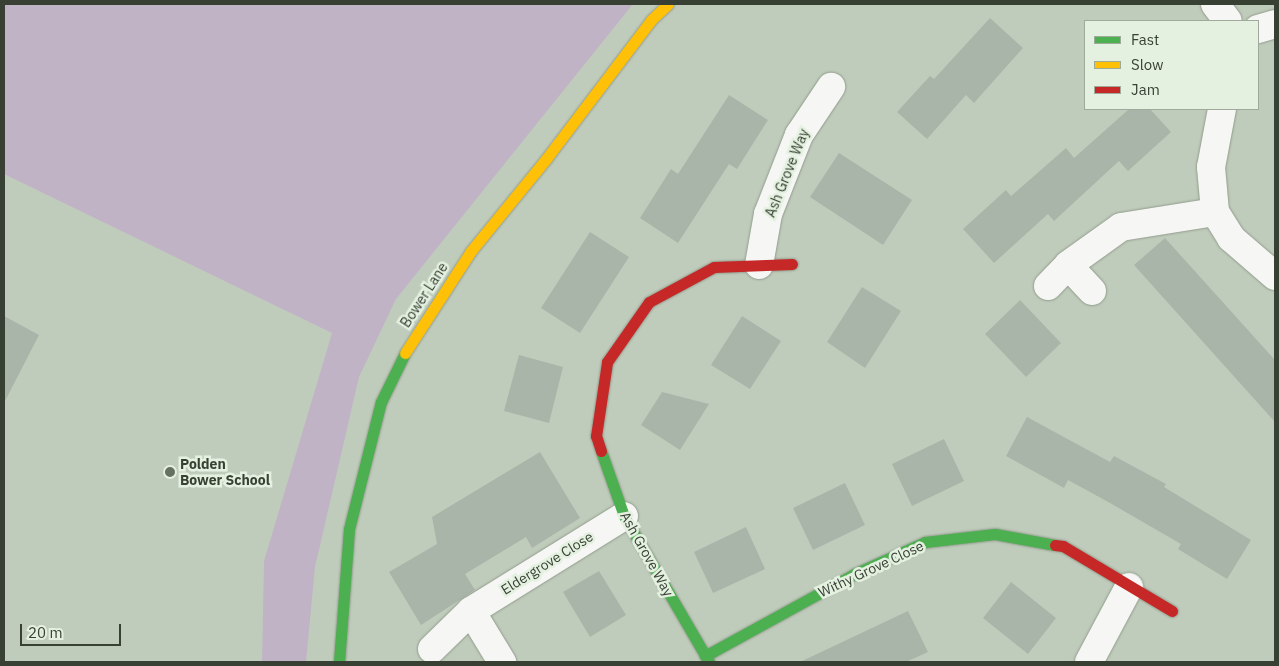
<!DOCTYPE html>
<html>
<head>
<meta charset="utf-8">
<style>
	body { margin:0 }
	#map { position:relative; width:1279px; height:666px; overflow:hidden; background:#c0ccbb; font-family:"IBM Plex Sans",sans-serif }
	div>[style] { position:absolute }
	.green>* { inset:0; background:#c1b3c6 }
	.building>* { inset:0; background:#a9b5a9 }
	.roads { filter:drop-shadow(0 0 1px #929c8e) drop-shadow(0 0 1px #929c8e) }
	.street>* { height:28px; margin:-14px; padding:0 14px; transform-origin:14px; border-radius:14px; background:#f6f7f5 }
	.fast>* { height:11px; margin:-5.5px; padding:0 5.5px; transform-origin:5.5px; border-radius:5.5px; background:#4caf50 }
	.slow>* { height:11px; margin:-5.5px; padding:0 5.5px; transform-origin:5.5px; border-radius:5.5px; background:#ffc107 }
	.jam>* { height:11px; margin:-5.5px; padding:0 5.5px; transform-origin:5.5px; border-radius:5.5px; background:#c62828 }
	.dots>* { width:14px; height:14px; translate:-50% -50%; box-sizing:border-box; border:2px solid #e4f0e0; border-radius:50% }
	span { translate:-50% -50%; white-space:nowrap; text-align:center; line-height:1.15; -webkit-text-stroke:5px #e4f0e0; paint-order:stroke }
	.street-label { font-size:14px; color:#374033 }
	.poi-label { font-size:14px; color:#374033; font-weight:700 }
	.left { translate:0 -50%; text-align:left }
	.frame { position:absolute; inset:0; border:5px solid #374033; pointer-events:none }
	.legend { position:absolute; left:1084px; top:20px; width:175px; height:90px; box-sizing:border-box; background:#e4f0e0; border:1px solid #9faa9b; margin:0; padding:6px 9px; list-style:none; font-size:15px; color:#374033 }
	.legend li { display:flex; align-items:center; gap:10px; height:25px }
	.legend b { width:25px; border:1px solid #9faa9b }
	.scale { position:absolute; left:20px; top:624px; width:101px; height:22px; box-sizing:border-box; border:2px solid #374033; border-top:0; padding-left:6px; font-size:15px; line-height:18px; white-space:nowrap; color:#374033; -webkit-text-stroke:4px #e4f0e0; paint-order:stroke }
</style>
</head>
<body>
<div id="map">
	<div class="green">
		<i style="clip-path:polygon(4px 4px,633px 4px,396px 299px,359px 377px,315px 567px,306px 662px,262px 662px,264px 561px,332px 333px,4px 174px)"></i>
	</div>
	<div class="building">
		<i style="clip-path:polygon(990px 18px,1023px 48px,974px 103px,966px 95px,927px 139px,897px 112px,930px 76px,934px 79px)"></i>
		<i style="clip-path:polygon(729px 95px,768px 120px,737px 169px,729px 164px,678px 243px,640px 218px,671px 169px,678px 174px)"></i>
		<i style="clip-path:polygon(1129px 109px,1150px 109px,1171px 132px,1128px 171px,1119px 161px,1054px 221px,1048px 214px,994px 263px,963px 229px,1006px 190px,1011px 196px,1066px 148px,1074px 158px)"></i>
		<i style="clip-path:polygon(839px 153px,912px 200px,883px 245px,810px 197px)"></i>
		<i style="clip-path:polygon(590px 232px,629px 257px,580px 333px,541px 308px)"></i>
		<i style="clip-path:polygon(1165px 238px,1275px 360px,1275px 422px,1134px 265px)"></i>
		<i style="clip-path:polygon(862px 287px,901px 311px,865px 368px,827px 342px)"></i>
		<i style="clip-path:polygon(1020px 300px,1061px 343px,1026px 377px,985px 334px)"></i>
		<i style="clip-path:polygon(4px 316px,39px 335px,4px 403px)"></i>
		<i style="clip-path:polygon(742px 316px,781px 341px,750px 389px,711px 365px)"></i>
		<i style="clip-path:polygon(519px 355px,563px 367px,549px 423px,504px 411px)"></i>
		<i style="clip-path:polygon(662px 392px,709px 404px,680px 450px,641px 425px)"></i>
		<i style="clip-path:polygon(1027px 417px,1110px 462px,1114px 456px,1166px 484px,1164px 487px,1251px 540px,1227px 579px,1178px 549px,1181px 544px,1110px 503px,1068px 480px,1064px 488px,1006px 456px)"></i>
		<i style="clip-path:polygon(944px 439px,964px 481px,912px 506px,892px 464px)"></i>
		<i style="clip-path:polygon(540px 452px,580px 518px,532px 548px,526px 537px,465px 574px,475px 590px,421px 625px,389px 572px,437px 544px,432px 517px)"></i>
		<i style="clip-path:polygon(845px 483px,865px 525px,813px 550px,793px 508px)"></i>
		<i style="clip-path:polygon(746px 527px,765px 569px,713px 593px,694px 552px)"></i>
		<i style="clip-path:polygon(599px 571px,626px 615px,590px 637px,563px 592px)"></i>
		<i style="clip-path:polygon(1011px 582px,1056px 618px,1028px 654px,983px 618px)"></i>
		<i style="clip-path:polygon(908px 611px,928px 652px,906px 662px,800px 662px)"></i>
	</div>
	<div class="roads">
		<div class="street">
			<i style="left:1215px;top:4px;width:21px;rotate:53deg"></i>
			<i style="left:1258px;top:29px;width:18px;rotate:-16deg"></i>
			<i style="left:1222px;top:109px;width:59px;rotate:100.7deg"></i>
			<i style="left:1211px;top:167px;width:45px;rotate:84.9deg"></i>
			<i style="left:1215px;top:212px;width:31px;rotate:58deg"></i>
			<i style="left:1231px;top:238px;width:58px;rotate:40.8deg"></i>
			<i style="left:759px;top:265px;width:52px;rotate:-80deg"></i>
			<i style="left:768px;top:214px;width:85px;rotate:-68.6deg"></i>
			<i style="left:799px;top:135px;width:58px;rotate:-56.3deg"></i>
			<i style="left:1048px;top:286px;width:29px;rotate:-46deg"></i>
			<i style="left:1092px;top:291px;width:35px;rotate:-133deg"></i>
			<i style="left:1068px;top:265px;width:65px;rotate:-35.6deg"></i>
			<i style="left:1121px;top:227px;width:95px;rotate:-9.1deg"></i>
			<i style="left:471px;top:611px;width:60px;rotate:58.7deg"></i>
			<i style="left:432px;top:649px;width:54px;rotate:-44.3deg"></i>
			<i style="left:471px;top:611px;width:180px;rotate:-31.8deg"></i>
			<i style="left:1089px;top:662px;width:85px;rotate:-61.9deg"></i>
		</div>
		<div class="fast">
			<i style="left:601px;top:451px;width:69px;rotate:70.5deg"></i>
			<i style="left:624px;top:516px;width:169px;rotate:59.8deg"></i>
			<i style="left:705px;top:656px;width:170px;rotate:-28.8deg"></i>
			<i style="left:854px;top:574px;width:78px;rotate:-24.3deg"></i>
			<i style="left:925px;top:542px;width:70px;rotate:-6.5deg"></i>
			<i style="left:995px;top:534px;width:61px;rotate:10.4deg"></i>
			<i style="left:339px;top:662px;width:133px;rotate:-85.7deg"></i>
			<i style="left:349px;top:529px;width:131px;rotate:-75.9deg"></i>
			<i style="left:381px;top:402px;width:55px;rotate:-63.9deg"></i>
		</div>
		<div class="slow">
			<i style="left:405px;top:353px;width:121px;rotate:-57.1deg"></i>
			<i style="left:471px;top:251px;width:119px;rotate:-50.8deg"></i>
			<i style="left:546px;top:159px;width:174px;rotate:-52.9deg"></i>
			<i style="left:651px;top:20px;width:23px;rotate:-43deg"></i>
		</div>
		<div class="jam">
			<i style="left:601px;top:451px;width:16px;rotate:-108deg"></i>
			<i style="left:596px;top:436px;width:75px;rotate:-81.5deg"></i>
			<i style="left:607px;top:362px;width:73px;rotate:-55deg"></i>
			<i style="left:649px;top:302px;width:74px;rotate:-28.3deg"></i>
			<i style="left:714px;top:267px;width:78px;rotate:-2.2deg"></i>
			<i style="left:1055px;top:545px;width:8px;rotate:7deg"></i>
			<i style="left:1063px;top:546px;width:127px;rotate:30.8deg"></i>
		</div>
	</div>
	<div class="dots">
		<i style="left:170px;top:472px;background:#677163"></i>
	</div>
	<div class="street-label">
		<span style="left:787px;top:173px;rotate:-68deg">Ash Grove Way</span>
		<span style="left:424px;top:295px;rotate:-57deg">Bower Lane</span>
		<span style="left:647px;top:554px;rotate:61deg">Ash Grove Way</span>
		<span style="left:547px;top:563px;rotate:-32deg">Eldergrove Close</span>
		<span style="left:871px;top:569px;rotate:-25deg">Withy Grove Close</span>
	</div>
	<div class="poi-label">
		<span class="left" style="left:180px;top:472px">Polden<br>Bower School</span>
	</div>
	<div class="frame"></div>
	<ul class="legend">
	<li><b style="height:6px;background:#4caf50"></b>Fast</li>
	<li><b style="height:6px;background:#ffc107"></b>Slow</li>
	<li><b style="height:6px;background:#c62828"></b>Jam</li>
	</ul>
	<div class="scale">20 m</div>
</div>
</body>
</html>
